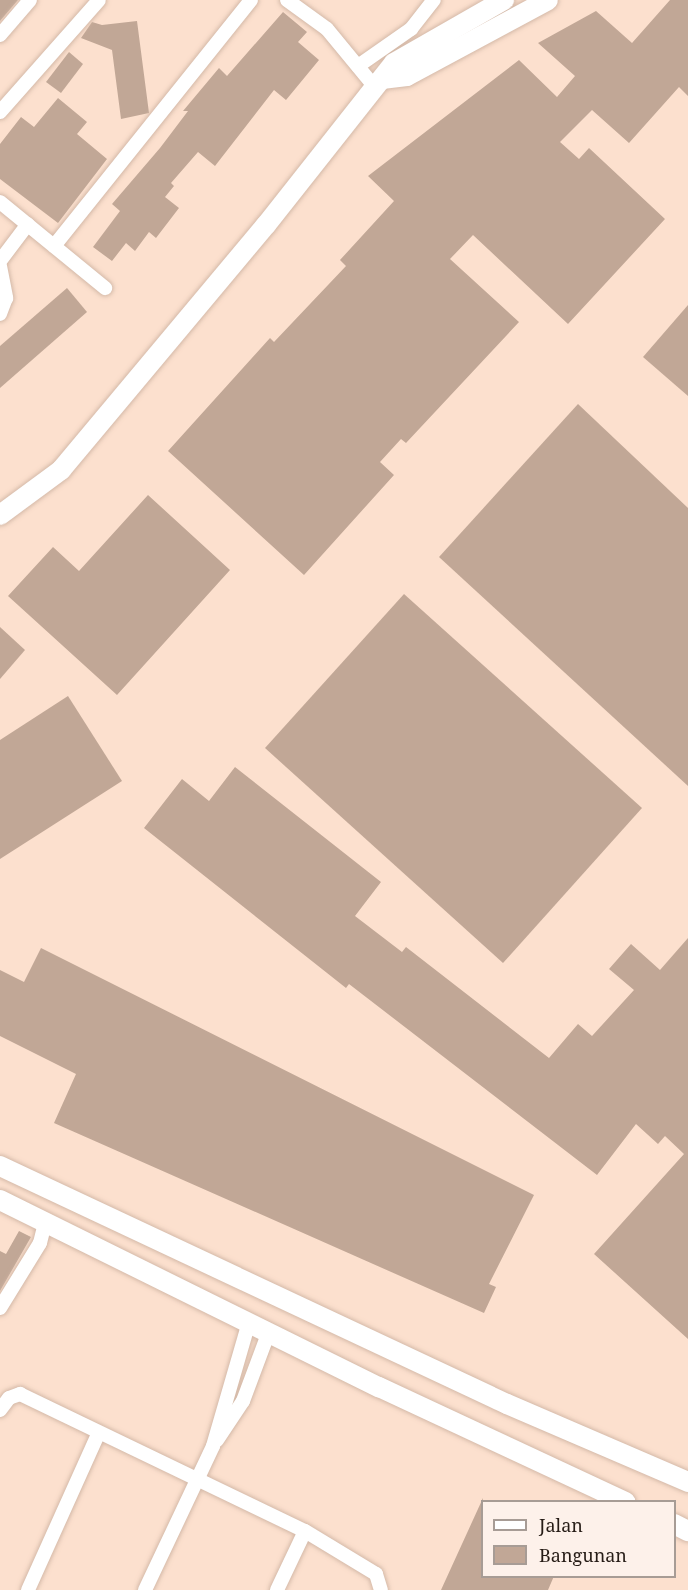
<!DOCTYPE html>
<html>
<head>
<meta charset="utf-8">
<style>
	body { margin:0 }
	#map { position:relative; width:688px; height:1590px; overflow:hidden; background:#fce0ce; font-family:"Noto Serif",serif }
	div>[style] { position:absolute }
	.building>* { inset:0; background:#c1a796 }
	.roads { filter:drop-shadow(0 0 2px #d4b9a8) drop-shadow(0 0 2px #d4b9a8) }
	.street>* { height:14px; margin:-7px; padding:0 7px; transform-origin:7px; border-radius:7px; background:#fff }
	.secondary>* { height:20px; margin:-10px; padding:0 10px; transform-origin:10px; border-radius:10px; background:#fff }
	span { translate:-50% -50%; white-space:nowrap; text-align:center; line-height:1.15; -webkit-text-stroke:5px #fdf1ea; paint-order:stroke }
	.legend { position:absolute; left:481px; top:1500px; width:195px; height:78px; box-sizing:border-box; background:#fdf1ea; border:2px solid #a79c95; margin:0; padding:8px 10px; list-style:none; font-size:18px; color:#261c16 }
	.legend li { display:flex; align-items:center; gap:12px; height:30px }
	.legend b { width:30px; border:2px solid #a79c95 }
</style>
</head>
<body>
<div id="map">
	<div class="building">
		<i style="clip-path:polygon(0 0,18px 0,0 21px)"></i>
		<i style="clip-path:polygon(670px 0,688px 0,688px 96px,679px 87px,629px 143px,592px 110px,560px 142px,579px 159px,589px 148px,665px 219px,568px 324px,473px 235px,450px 259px,519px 322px,406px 443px,401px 439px,380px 462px,394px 475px,304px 575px,168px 451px,270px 338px,274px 342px,346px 266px,340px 260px,394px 201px,368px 176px,519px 60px,557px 97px,575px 76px,538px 43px,596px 11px,632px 43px)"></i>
		<i style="clip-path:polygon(283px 12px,307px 32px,298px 42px,319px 60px,286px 100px,274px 90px,215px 166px,198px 152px,171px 183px,174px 186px,165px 197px,179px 208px,156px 238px,149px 232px,135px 251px,126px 243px,112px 261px,93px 247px,120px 211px,112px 204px,160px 148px,188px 111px,183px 111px,219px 68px,227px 76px)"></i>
		<i style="clip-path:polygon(137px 21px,149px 113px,121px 119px,112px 50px,81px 38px,92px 22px,102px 25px)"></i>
		<i style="clip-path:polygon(69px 52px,83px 64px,61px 93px,46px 82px)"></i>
		<i style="clip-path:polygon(58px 98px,87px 122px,77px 134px,107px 159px,58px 223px,0 179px,0 144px,21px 117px,34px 127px)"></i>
		<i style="clip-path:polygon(67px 288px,87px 312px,0 388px,0 346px)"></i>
		<i style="clip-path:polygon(688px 305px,688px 396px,643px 357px)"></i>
		<i style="clip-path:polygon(578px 404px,688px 508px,688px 786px,439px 557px)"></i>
		<i style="clip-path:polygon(148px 495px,230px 570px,117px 695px,8px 596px,53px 547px,79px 571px)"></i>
		<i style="clip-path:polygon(404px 594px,642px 808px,503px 963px,265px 748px)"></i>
		<i style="clip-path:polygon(0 627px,25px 650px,0 679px)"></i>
		<i style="clip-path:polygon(68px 696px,122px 781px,0 859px,0 740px)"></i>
		<i style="clip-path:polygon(235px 767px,381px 882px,355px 916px,402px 952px,406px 947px,549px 1058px,578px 1024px,592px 1036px,634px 990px,609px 969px,631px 944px,660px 970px,688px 938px,688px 1339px,594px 1254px,684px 1154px,665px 1136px,658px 1144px,636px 1124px,597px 1175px,349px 984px,346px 988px,144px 828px,182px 779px,209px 801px)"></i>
		<i style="clip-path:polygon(41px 948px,534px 1195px,489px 1284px,496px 1287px,484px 1313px,54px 1123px,76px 1074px,0 1036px,0 970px,24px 982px)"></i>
		<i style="clip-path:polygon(19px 1231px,31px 1237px,0 1291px,0 1251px,6px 1254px)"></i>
		<i style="clip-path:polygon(483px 1498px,483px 1576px,554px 1576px,548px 1590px,441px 1590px)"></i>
	</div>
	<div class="roads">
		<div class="street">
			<i style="left:287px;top:0;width:49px;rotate:35.9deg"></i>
			<i style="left:327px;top:29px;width:74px;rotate:50.5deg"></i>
			<i style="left:0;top:35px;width:46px;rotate:-49.4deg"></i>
			<i style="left:358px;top:66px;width:65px;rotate:-34.9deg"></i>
			<i style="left:411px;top:29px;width:37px;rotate:-52deg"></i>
			<i style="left:0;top:112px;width:149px;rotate:-48.5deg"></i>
			<i style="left:0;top:202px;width:136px;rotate:39.3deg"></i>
			<i style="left:54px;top:246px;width:315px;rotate:-51.3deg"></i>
			<i style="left:0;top:261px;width:46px;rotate:-52.9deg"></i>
			<i style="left:0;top:266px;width:33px;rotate:79deg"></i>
			<i style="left:6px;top:298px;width:17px;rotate:111deg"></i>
			<i style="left:0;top:1308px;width:76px;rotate:-58.4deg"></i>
			<i style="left:40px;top:1243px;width:21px;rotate:-76deg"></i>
			<i style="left:0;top:1410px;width:15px;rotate:-53deg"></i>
			<i style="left:9px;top:1398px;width:12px;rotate:-20deg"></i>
			<i style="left:20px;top:1394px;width:316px;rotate:25.7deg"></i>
			<i style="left:305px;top:1531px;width:83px;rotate:31.2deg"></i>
			<i style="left:376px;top:1574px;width:17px;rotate:73deg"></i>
			<i style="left:217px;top:1440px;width:47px;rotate:-56.3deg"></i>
			<i style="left:243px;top:1401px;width:72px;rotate:-69.5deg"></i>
			<i style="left:28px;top:1590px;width:171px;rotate:-65.8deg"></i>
			<i style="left:145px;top:1590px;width:159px;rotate:-64.7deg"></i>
			<i style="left:213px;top:1446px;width:129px;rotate:-73.8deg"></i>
			<i style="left:277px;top:1590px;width:65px;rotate:-64.6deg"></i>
		</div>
		<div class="secondary">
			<i style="left:382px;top:79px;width:25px;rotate:-7deg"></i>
			<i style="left:407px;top:76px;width:160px;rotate:-28.3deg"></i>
			<i style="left:0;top:515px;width:76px;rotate:-36.4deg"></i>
			<i style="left:61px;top:470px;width:319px;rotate:-50.1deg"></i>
			<i style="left:266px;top:225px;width:206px;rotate:-51.7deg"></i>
			<i style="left:394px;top:63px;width:127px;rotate:-29.8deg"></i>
			<i style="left:0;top:1166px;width:560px;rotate:25.15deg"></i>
			<i style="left:507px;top:1404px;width:197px;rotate:23.3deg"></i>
			<i style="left:0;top:1200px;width:423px;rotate:26.3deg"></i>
			<i style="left:379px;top:1387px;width:272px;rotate:25deg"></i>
			<i style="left:674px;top:1524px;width:16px;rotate:27deg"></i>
		</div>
	</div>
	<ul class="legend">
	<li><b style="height:8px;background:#fff"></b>Jalan</li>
	<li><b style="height:16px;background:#c1a796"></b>Bangunan</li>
	</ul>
</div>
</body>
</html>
